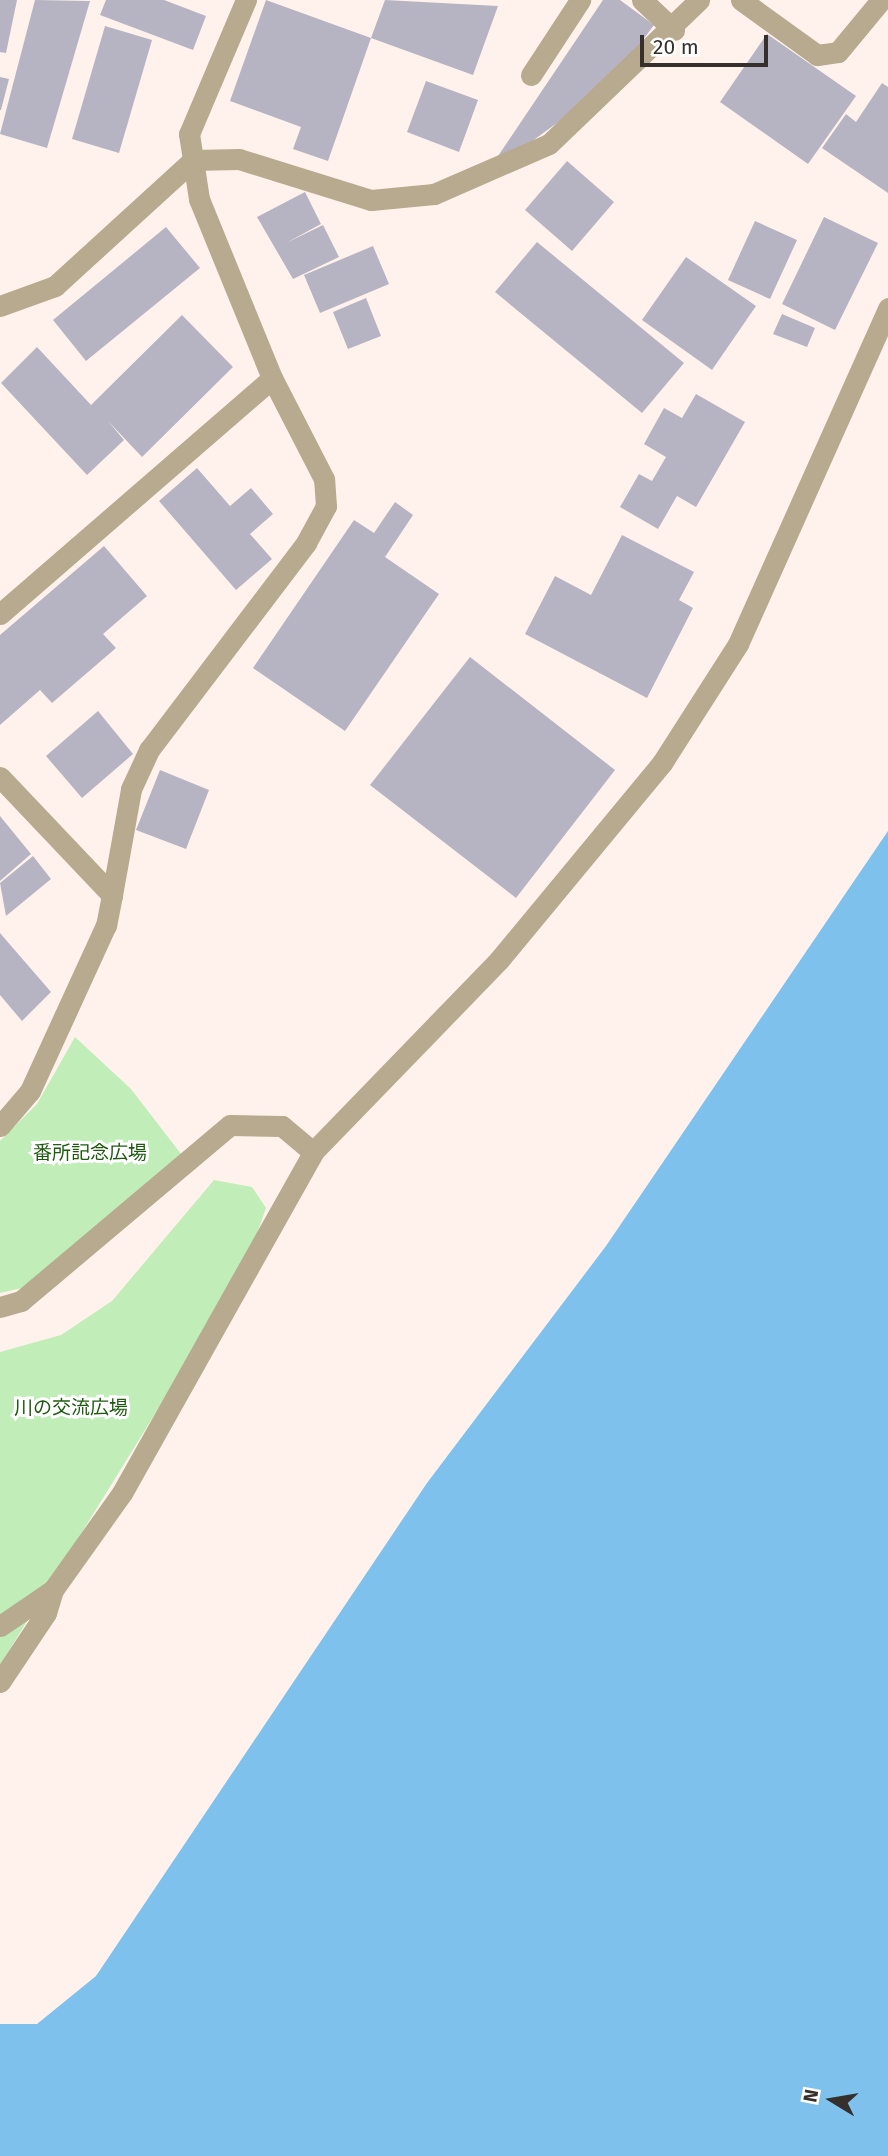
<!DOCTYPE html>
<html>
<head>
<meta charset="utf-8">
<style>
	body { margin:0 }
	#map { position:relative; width:888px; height:2156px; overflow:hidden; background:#fff2ec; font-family:"Fira Sans","Noto Sans JP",sans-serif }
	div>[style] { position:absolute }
	.green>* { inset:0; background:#c1edb9 }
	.water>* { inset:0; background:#7dc1ec }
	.building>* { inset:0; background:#b6b4c2 }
	.minor>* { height:21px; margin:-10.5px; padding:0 10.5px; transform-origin:10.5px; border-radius:10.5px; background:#b7aa8e }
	span { translate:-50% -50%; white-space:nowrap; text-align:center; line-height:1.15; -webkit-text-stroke:6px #fff; paint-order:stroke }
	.park-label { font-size:19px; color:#1c5a0e }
	.north { position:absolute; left:797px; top:2065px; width:70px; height:70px; -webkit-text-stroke:5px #fff; paint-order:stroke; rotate:281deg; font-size:19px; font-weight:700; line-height:28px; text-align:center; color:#36302d }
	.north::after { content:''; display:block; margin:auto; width:24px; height:32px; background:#36302d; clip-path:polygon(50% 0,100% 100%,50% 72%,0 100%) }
	.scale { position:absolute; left:640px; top:35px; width:128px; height:32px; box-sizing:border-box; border:4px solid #36302d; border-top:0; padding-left:9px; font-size:21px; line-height:24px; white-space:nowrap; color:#36302d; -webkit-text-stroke:5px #fff; paint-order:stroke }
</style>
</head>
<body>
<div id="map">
	<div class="green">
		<i style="clip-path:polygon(75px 1037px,131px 1089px,188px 1163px,49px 1282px,0 1293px,0 1141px,37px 1104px)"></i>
		<i style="clip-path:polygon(214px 1180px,252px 1187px,266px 1208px,245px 1268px,0 1665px,0 1352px,61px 1335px,112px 1301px)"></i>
	</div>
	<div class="water">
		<i style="clip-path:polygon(888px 831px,888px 2156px,0 2156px,0 2024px,37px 2024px,96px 1976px,427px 1483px,606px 1246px)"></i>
	</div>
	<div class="building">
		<i style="clip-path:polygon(0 0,17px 0,6px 53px,0 52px)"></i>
		<i style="clip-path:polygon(35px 0,90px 1px,47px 148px,0 134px)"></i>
		<i style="clip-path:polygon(106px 0,164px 0,206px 16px,193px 50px,100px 15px)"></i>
		<i style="clip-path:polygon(266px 0,371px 38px,328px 161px,293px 149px,301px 127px,230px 101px)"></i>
		<i style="clip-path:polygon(385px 0,498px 6px,473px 75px,371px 38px)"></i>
		<i style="clip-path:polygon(603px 0,620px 0,654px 25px,609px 85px,509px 158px,498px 156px)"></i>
		<i style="clip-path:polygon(105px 26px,152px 40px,119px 153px,72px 139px)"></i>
		<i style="clip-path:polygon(767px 34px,856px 96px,808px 164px,720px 102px)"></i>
		<i style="clip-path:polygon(0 77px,9px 79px,1px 110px,0 110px)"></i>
		<i style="clip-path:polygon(426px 81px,478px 100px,459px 152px,407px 132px)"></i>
		<i style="clip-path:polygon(882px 83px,888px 87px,888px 193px,822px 148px,846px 114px,856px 122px)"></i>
		<i style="clip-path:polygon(567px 161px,614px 202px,572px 251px,525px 210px)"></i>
		<i style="clip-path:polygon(305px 192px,321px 224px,286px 243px,323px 225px,339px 257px,293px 279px,257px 217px)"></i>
		<i style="clip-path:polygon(824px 217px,878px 243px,835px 330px,782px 304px)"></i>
		<i style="clip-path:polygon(755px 221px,797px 240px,770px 299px,728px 280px)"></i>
		<i style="clip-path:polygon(166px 227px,200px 268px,86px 361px,53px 320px)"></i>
		<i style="clip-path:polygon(537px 242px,684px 363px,642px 413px,495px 292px)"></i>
		<i style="clip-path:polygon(373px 246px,389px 284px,320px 313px,304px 275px)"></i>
		<i style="clip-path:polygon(686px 257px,756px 306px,712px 370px,642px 320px)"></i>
		<i style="clip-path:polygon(366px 298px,381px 336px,348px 349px,333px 312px)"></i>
		<i style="clip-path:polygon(782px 314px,815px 328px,807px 347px,773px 334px)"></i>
		<i style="clip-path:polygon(182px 315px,233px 367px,142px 457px,108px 421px,124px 440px,87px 475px,1px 383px,37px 347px,91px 405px)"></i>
		<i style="clip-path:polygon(696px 394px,745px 422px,696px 507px,677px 496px,658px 529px,620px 507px,639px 474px,652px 481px,666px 457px,644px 444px,664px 408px,682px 418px)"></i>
		<i style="clip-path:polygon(197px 468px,230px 506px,251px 488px,273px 514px,250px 534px,272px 559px,236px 590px,159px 501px)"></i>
		<i style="clip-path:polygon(395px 502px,413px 515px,385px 557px,439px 594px,345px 731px,253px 668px,354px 520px,374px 533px)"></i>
		<i style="clip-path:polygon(622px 535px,694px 572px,679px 600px,693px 608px,647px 698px,525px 634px,555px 576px,591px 595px)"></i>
		<i style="clip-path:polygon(104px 546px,147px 596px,103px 634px,116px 648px,52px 703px,40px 690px,0 725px,0 635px)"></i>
		<i style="clip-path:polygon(470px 657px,615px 770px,516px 898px,370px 785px)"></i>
		<i style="clip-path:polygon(98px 711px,133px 754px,82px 798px,46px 756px)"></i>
		<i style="clip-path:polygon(160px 770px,209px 790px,186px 849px,136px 830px)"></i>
		<i style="clip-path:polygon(0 816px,31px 854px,0 881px)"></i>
		<i style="clip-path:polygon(33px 856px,51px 879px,6px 916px,0 883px)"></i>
		<i style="clip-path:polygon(0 933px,51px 992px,22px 1021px,0 995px)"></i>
	</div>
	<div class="minor">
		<i style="left:642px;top:0;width:44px;rotate:43.2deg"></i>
		<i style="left:741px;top:0;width:94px;rotate:35.9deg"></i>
		<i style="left:817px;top:55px;width:21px;rotate:-8deg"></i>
		<i style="left:838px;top:52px;width:67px;rotate:-50.4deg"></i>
		<i style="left:531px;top:75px;width:90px;rotate:-56.8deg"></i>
		<i style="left:0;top:306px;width:59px;rotate:-20deg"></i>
		<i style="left:55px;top:286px;width:187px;rotate:-42.4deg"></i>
		<i style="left:193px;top:160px;width:46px;rotate:-1.2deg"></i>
		<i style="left:239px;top:159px;width:138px;rotate:17.3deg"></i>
		<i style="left:371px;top:200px;width:63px;rotate:-5.4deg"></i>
		<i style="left:434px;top:194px;width:125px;rotate:-23.5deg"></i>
		<i style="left:549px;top:144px;width:208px;rotate:-43.8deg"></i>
		<i style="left:0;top:614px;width:360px;rotate:-40.9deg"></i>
		<i style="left:0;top:777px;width:163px;rotate:46.5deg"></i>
		<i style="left:112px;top:895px;width:31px;rotate:101deg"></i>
		<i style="left:106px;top:925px;width:183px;rotate:114.6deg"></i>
		<i style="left:30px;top:1091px;width:46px;rotate:130.6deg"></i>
		<i style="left:112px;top:895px;width:108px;rotate:-79.8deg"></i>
		<i style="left:131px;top:789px;width:43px;rotate:-65.2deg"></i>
		<i style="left:149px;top:750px;width:260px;rotate:-52.8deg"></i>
		<i style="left:306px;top:543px;width:42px;rotate:-61.6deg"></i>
		<i style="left:326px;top:506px;width:27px;rotate:-94deg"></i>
		<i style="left:324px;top:479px;width:114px;rotate:-117.2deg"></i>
		<i style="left:272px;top:378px;width:193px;rotate:-112.2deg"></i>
		<i style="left:199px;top:199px;width:66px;rotate:-98.7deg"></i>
		<i style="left:189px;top:134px;width:146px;rotate:-67deg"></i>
		<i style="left:0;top:1307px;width:22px;rotate:-16deg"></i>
		<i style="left:21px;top:1301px;width:273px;rotate:-40.1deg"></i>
		<i style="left:230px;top:1125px;width:52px;rotate:1.1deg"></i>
		<i style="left:282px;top:1126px;width:40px;rotate:40deg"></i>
		<i style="left:0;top:1626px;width:64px;rotate:-34.2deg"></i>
		<i style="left:53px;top:1590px;width:119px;rotate:-54.6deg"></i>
		<i style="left:122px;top:1493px;width:391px;rotate:-60.7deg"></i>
		<i style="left:313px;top:1152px;width:267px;rotate:-45.9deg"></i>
		<i style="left:499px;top:960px;width:256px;rotate:-50.4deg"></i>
		<i style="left:662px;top:763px;width:141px;rotate:-57.4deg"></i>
		<i style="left:738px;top:644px;width:368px;rotate:-65.9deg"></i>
		<i style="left:0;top:1682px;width:83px;rotate:-56.3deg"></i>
		<i style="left:46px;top:1613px;width:24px;rotate:-73deg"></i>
	</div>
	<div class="park-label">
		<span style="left:90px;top:1153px">番所記念広場</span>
		<span style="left:71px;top:1408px">川の交流広場</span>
	</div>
	<div class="north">N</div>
	<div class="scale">20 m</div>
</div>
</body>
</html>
